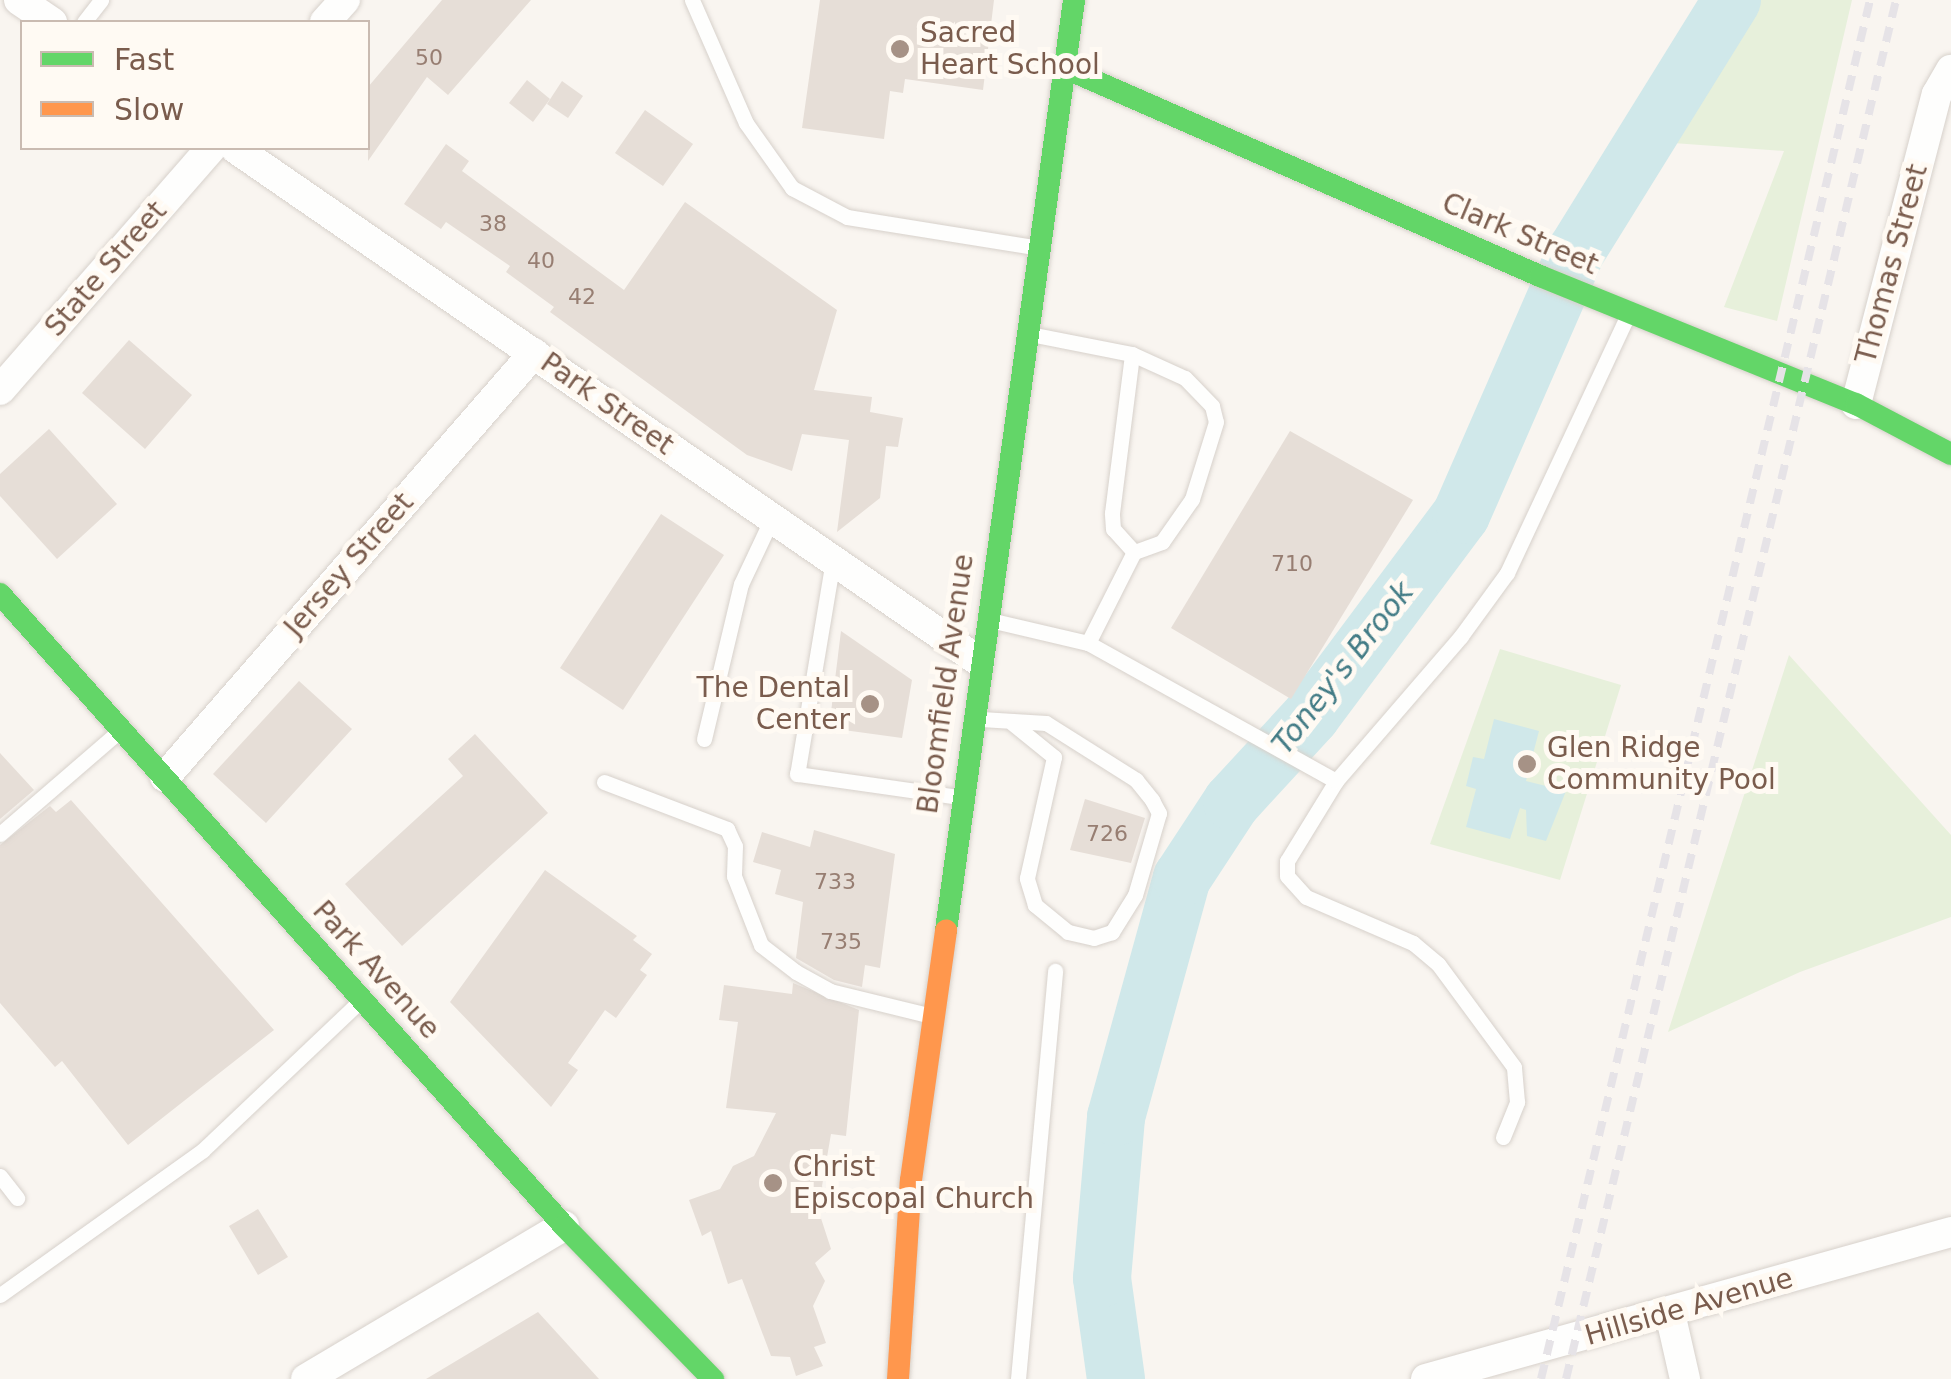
<!DOCTYPE html>
<html>
<head>
<meta charset="utf-8">
<style>
	body { margin:0 }
	#map { position:relative; width:1951px; height:1379px; overflow:hidden; background:#f9f5f0; font-family:"DejaVu Sans",sans-serif }
	div>[style] { position:absolute }
	.green>* { inset:0; background:#e7f0db }
	.water>* { inset:0; background:#d0e8ea }
	.river>* { height:58px; margin:-29px; padding:0 29px; transform-origin:29px; border-radius:29px; background:#d0e8ea }
	.building>* { inset:0; background:#e6ded7 }
	.roads { filter:drop-shadow(0 0 2px #d7d1cb) drop-shadow(0 0 2px #d7d1cb) }
	.lane>* { height:15px; margin:-7.5px; padding:0 7.5px; transform-origin:7.5px; border-radius:7.5px; background:#fefefd }
	.street>* { height:30px; margin:-15px; padding:0 15px; transform-origin:15px; border-radius:15px; background:#fefefd }
	.fast>* { height:22px; margin:-11px; padding:0 11px; transform-origin:11px; border-radius:11px; background:#63d668 }
	.slow>* { height:22px; margin:-11px; padding:0 11px; transform-origin:11px; border-radius:11px; background:#ff974d }
	.rail>* { height:8px; margin-top:-4px; transform-origin:0; background:repeating-linear-gradient(90deg,#e6e3e7 0 15px,transparent 0 25px) }
	.dots>* { width:28px; height:28px; translate:-50% -50%; box-sizing:border-box; border:5px solid #fffaf3; border-radius:50% }
	span { translate:-50% -50%; white-space:nowrap; text-align:center; line-height:1.15; -webkit-text-stroke:10px #fffaf3; paint-order:stroke }
	.number-label { font-size:22px; color:#977e72 }
	.number-label span { -webkit-text-stroke-width:0 }
	.poi-label { font-size:28px; color:#7a5c4d }
	.left { translate:0 -50%; text-align:left }
	.right { translate:-100% -50%; text-align:right }
	.street-label { font-size:28px; color:#7a5c4d }
	.water-label { font-size:30px; color:#437c86; font-style:italic }
	.legend { position:absolute; left:20px; top:20px; width:350px; height:130px; box-sizing:border-box; background:#fffaf3; border:2px solid #cabbb1; margin:0; padding:12px 18px; list-style:none; font-size:30px; color:#7a5c4d }
	.legend li { display:flex; align-items:center; gap:20px; height:50px }
	.legend b { width:50px; border:2px solid #cabbb1 }
</style>
</head>
<body>
<div id="map">
	<div class="green">
		<i style="clip-path:polygon(1721px 0,1852px 0,1777px 321px,1724px 307px,1784px 151px,1673px 143px,1644px 121px)"></i>
		<i style="clip-path:polygon(1500px 649px,1621px 685px,1560px 880px,1430px 844px)"></i>
		<i style="clip-path:polygon(1789px 655px,1951px 835px,1951px 917px,1800px 972px,1668px 1032px)"></i>
	</div>
	<div class="water">
		<i style="clip-path:polygon(1494px 719px,1539px 731px,1526px 781px,1566px 791px,1546px 841px,1527px 836px,1526px 810px,1520px 808px,1510px 839px,1466px 827px,1476px 789px,1466px 786px,1473px 757px,1484px 759px)"></i>
	</div>
	<div class="river">
		<i style="left:1116px;top:1379px;width:102px;rotate:-97.9deg"></i>
		<i style="left:1102px;top:1278px;width:162px;rotate:-85deg"></i>
		<i style="left:1116px;top:1117px;width:248px;rotate:-74.6deg"></i>
		<i style="left:1182px;top:878px;width:91px;rotate:-56.7deg"></i>
		<i style="left:1232px;top:802px;width:117px;rotate:-47.4deg"></i>
		<i style="left:1311px;top:716px;width:251px;rotate:-53.3deg"></i>
		<i style="left:1461px;top:515px;width:289px;rotate:-66.4deg"></i>
		<i style="left:1577px;top:250px;width:294px;rotate:-58.2deg"></i>
	</div>
	<div class="building">
		<i style="clip-path:polygon(442px 0,531px 0,448px 95px,427px 77px,368px 161px,368px 87px)"></i>
		<i style="clip-path:polygon(820px 0,994px 0,983px 90px,905px 79px,903px 93px,890px 91px,884px 139px,802px 128px)"></i>
		<i style="clip-path:polygon(527px 80px,550px 99px,533px 122px,509px 103px)"></i>
		<i style="clip-path:polygon(562px 81px,583px 96px,568px 118px,547px 104px)"></i>
		<i style="clip-path:polygon(645px 110px,693px 144px,663px 186px,615px 153px)"></i>
		<i style="clip-path:polygon(446px 144px,469px 161px,462px 171px,624px 290px,685px 202px,837px 310px,814px 390px,872px 397px,870px 412px,903px 418px,898px 447px,886px 446px,880px 498px,837px 532px,849px 440px,802px 434px,792px 471px,747px 455px,550px 312px,554px 307px,506px 272px,510px 266px,446px 222px,441px 229px,404px 204px)"></i>
		<i style="clip-path:polygon(129px 340px,192px 395px,145px 449px,82px 393px)"></i>
		<i style="clip-path:polygon(49px 429px,117px 504px,57px 559px,0 496px,0 474px)"></i>
		<i style="clip-path:polygon(1290px 431px,1413px 500px,1291px 699px,1171px 628px)"></i>
		<i style="clip-path:polygon(661px 514px,724px 555px,623px 710px,560px 668px)"></i>
		<i style="clip-path:polygon(841px 631px,912px 680px,902px 738px,829px 728px)"></i>
		<i style="clip-path:polygon(299px 681px,352px 729px,266px 823px,213px 774px)"></i>
		<i style="clip-path:polygon(475px 734px,548px 813px,402px 946px,345px 884px,463px 776px,448px 759px)"></i>
		<i style="clip-path:polygon(0 753px,34px 790px,0 819px)"></i>
		<i style="clip-path:polygon(1085px 799px,1145px 818px,1131px 863px,1070px 850px)"></i>
		<i style="clip-path:polygon(71px 800px,274px 1030px,128px 1145px,62px 1061px,55px 1067px,0 1003px,0 845px,50px 806px,56px 812px)"></i>
		<i style="clip-path:polygon(814px 830px,895px 854px,880px 968px,865px 965px,862px 987px,834px 980px,796px 958px,803px 902px,775px 894px,781px 870px,753px 862px,762px 832px,810px 847px)"></i>
		<i style="clip-path:polygon(545px 870px,637px 936px,633px 940px,652px 954px,640px 970px,647px 975px,616px 1018px,605px 1010px,568px 1063px,578px 1070px,551px 1107px,450px 1002px)"></i>
		<i style="clip-path:polygon(793px 983px,859px 1010px,846px 1136px,831px 1134px,822px 1186px,828px 1203px,817px 1206px,831px 1249px,815px 1263px,825px 1281px,813px 1306px,826px 1343px,814px 1347px,823px 1366px,796px 1376px,790px 1357px,771px 1356px,742px 1279px,728px 1284px,711px 1231px,702px 1236px,689px 1200px,720px 1189px,733px 1166px,754px 1156px,776px 1113px,726px 1108px,738px 1022px,719px 1020px,724px 985px,792px 994px)"></i>
		<i style="clip-path:polygon(258px 1209px,288px 1257px,258px 1275px,229px 1226px)"></i>
		<i style="clip-path:polygon(538px 1312px,599px 1379px,426px 1379px)"></i>
	</div>
	<div class="roads">
		<div class="lane">
			<i style="left:692px;top:0;width:134px;rotate:66.3deg"></i>
			<i style="left:746px;top:123px;width:80px;rotate:54.7deg"></i>
			<i style="left:792px;top:188px;width:62px;rotate:27.8deg"></i>
			<i style="left:847px;top:217px;width:190px;rotate:9.1deg"></i>
			<i style="left:84px;top:22px;width:28px;rotate:-52deg"></i>
			<i style="left:1035px;top:335px;width:99px;rotate:11.1deg"></i>
			<i style="left:1132px;top:354px;width:58px;rotate:24.4deg"></i>
			<i style="left:1185px;top:378px;width:39px;rotate:46deg"></i>
			<i style="left:1212px;top:406px;width:16px;rotate:76deg"></i>
			<i style="left:1216px;top:422px;width:81px;rotate:107.3deg"></i>
			<i style="left:1192px;top:499px;width:52px;rotate:124.9deg"></i>
			<i style="left:1162px;top:542px;width:30px;rotate:160deg"></i>
			<i style="left:833px;top:560px;width:217px;rotate:99.5deg"></i>
			<i style="left:797px;top:774px;width:164px;rotate:8.1deg"></i>
			<i style="left:994px;top:621px;width:97px;rotate:13.2deg"></i>
			<i style="left:1088px;top:643px;width:284px;rotate:29.1deg"></i>
			<i style="left:1088px;top:643px;width:102px;rotate:-63.2deg"></i>
			<i style="left:1134px;top:552px;width:31px;rotate:-132deg"></i>
			<i style="left:1113px;top:529px;width:16px;rotate:-94deg"></i>
			<i style="left:1112px;top:513px;width:160px;rotate:-82.8deg"></i>
			<i style="left:981px;top:719px;width:65px;rotate:3.5deg"></i>
			<i style="left:1046px;top:723px;width:107px;rotate:32.3deg"></i>
			<i style="left:1136px;top:780px;width:26px;rotate:51deg"></i>
			<i style="left:1152px;top:800px;width:15px;rotate:62deg"></i>
			<i style="left:1159px;top:813px;width:85px;rotate:106.3deg"></i>
			<i style="left:1135px;top:895px;width:44px;rotate:121.9deg"></i>
			<i style="left:1112px;top:932px;width:19px;rotate:162deg"></i>
			<i style="left:1094px;top:938px;width:27px;rotate:-167deg"></i>
			<i style="left:1068px;top:932px;width:43px;rotate:-140.7deg"></i>
			<i style="left:1035px;top:905px;width:28px;rotate:-107deg"></i>
			<i style="left:1027px;top:878px;width:124px;rotate:-77.4deg"></i>
			<i style="left:1054px;top:757px;width:54px;rotate:-141deg"></i>
			<i style="left:704px;top:739px;width:159px;rotate:-76.6deg"></i>
			<i style="left:741px;top:584px;width:73px;rotate:-64.8deg"></i>
			<i style="left:604px;top:782px;width:132px;rotate:20.9deg"></i>
			<i style="left:727px;top:829px;width:19px;rotate:65deg"></i>
			<i style="left:735px;top:846px;width:30px;rotate:92deg"></i>
			<i style="left:734px;top:876px;width:74px;rotate:68.6deg"></i>
			<i style="left:761px;top:945px;width:44px;rotate:37.6deg"></i>
			<i style="left:796px;top:972px;width:39px;rotate:29deg"></i>
			<i style="left:830px;top:991px;width:101px;rotate:13.8deg"></i>
			<i style="left:0;top:834px;width:156px;rotate:-40.8deg"></i>
			<i style="left:1503px;top:1137px;width:38px;rotate:-68deg"></i>
			<i style="left:1517px;top:1102px;width:35px;rotate:-95deg"></i>
			<i style="left:1514px;top:1067px;width:128px;rotate:-126.4deg"></i>
			<i style="left:1438px;top:964px;width:33px;rotate:-140deg"></i>
			<i style="left:1413px;top:943px;width:116px;rotate:-156.7deg"></i>
			<i style="left:1306px;top:897px;width:28px;rotate:-132deg"></i>
			<i style="left:1287px;top:876px;width:15px;rotate:-90deg"></i>
			<i style="left:1287px;top:861px;width:94px;rotate:-58.5deg"></i>
			<i style="left:1336px;top:781px;width:191px;rotate:-49.2deg"></i>
			<i style="left:1461px;top:636px;width:78px;rotate:-53.9deg"></i>
			<i style="left:1507px;top:573px;width:283px;rotate:-64.9deg"></i>
			<i style="left:0;top:1176px;width:28px;rotate:52deg"></i>
			<i style="left:0;top:1295px;width:249px;rotate:-35.5deg"></i>
			<i style="left:203px;top:1150px;width:215px;rotate:-43.5deg"></i>
			<i style="left:1018px;top:1379px;width:410px;rotate:-84.8deg"></i>
		</div>
		<div class="street">
			<i style="left:19px;top:0;width:40px;rotate:34deg"></i>
			<i style="left:325px;top:22px;width:30px;rotate:-48deg"></i>
			<i style="left:235px;top:148px;width:904px;rotate:34.59deg"></i>
			<i style="left:0;top:390px;width:321px;rotate:-48.9deg"></i>
			<i style="left:1856px;top:404px;width:320px;rotate:-75.4deg"></i>
			<i style="left:1937px;top:94px;width:28px;rotate:-60deg"></i>
			<i style="left:165px;top:777px;width:562px;rotate:-48.97deg"></i>
			<i style="left:1670px;top:1313px;width:68px;rotate:77.2deg"></i>
			<i style="left:306px;top:1379px;width:300px;rotate:-30.7deg"></i>
			<i style="left:1426px;top:1379px;width:545px;rotate:-15.64deg"></i>
		</div>
		<div class="fast">
			<i style="left:1065px;top:68px;width:519px;rotate:23.65deg"></i>
			<i style="left:1540px;top:276px;width:341px;rotate:22.1deg"></i>
			<i style="left:1856px;top:404px;width:107px;rotate:27.8deg"></i>
			<i style="left:0;top:594px;width:847px;rotate:48.25deg"></i>
			<i style="left:564px;top:1226px;width:214px;rotate:45.8deg"></i>
			<i style="left:946px;top:930px;width:939px;rotate:-82.16deg"></i>
		</div>
		<div class="slow">
			<i style="left:898px;top:1379px;width:199px;rotate:-86.3deg"></i>
			<i style="left:911px;top:1180px;width:252px;rotate:-82deg"></i>
		</div>
	</div>
	<div class="rail">
		<i style="left:1541px;top:1379px;width:1418px;rotate:-76.58deg"></i>
		<i style="left:1566px;top:1379px;width:1418px;rotate:-76.54deg"></i>
	</div>
	<div class="dots">
		<i style="left:900px;top:49px;background:#a69286"></i>
		<i style="left:870px;top:704px;background:#a69286"></i>
		<i style="left:1527px;top:764px;background:#a69286"></i>
		<i style="left:773px;top:1183px;background:#a69286"></i>
	</div>
	<div class="number-label">
		<span style="left:429px;top:58px">50</span>
		<span style="left:493px;top:224px">38</span>
		<span style="left:541px;top:261px">40</span>
		<span style="left:582px;top:297px">42</span>
		<span style="left:1292px;top:564px">710</span>
		<span style="left:1107px;top:834px">726</span>
		<span style="left:835px;top:882px">733</span>
		<span style="left:841px;top:942px">735</span>
	</div>
	<div class="poi-label">
		<span class="left" style="left:920px;top:49px">Sacred<br>Heart School</span>
		<span class="right" style="left:850px;top:704px">The Dental<br>Center</span>
		<span class="left" style="left:1547px;top:764px">Glen Ridge<br>Community Pool</span>
		<span class="left" style="left:793px;top:1183px">Christ<br>Episcopal Church</span>
	</div>
	<div class="street-label">
		<span style="left:1520px;top:234px;rotate:23deg">Clark Street</span>
		<span style="left:1892px;top:264px;rotate:-75deg">Thomas Street</span>
		<span style="left:106px;top:269px;rotate:-49deg">State Street</span>
		<span style="left:607px;top:404px;rotate:35deg">Park Street</span>
		<span style="left:349px;top:565px;rotate:-49deg">Jersey Street</span>
		<span style="left:946px;top:684px;rotate:-82deg">Bloomfield Avenue</span>
		<span style="left:376px;top:970px;rotate:48deg">Park Avenue</span>
		<span style="left:1689px;top:1307px;rotate:-16deg">Hillside Avenue</span>
	</div>
	<div class="water-label">
		<span style="left:1343px;top:668px;rotate:-52deg">Toney's Brook</span>
	</div>
	<ul class="legend">
	<li><b style="height:12px;background:#63d668"></b>Fast</li>
	<li><b style="height:12px;background:#ff974d"></b>Slow</li>
	</ul>
</div>
</body>
</html>
